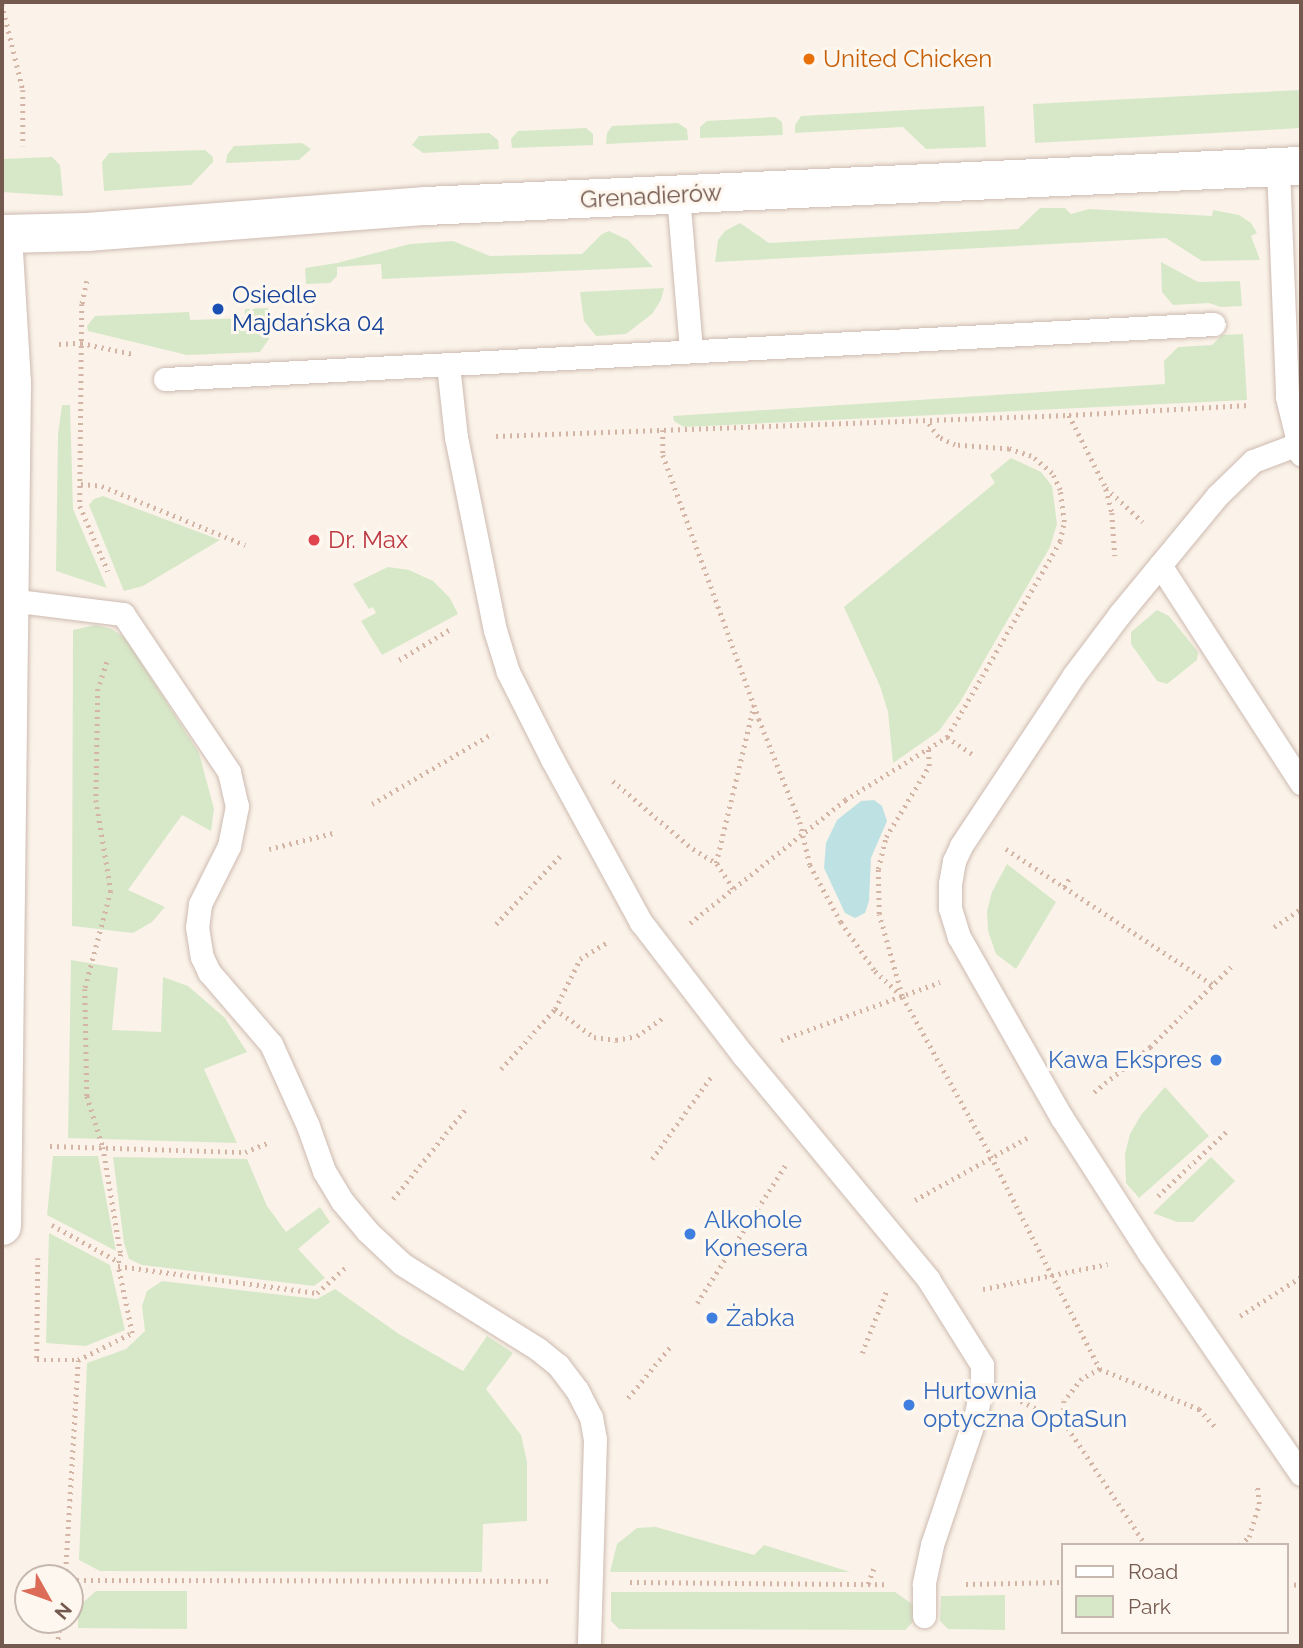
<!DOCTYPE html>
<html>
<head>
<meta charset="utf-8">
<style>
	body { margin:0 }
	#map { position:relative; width:1303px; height:1648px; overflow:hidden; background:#fbf3e9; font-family:Raleway,sans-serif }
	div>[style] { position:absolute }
	.green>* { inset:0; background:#d7e8c8 }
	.water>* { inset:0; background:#bee1e4 }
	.path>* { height:4.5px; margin-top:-2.25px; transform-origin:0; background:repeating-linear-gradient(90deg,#d4b4a5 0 2px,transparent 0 7px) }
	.roads { filter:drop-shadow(0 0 2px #cdbab0) drop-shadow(0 0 2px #cdbab0) }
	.lane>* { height:23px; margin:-11.5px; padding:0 11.5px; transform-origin:11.5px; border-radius:11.5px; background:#fff }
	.street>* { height:38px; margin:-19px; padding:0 19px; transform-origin:19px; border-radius:19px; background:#fff }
	.secondary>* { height:38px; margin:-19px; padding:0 19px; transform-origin:19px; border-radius:19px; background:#fff }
	.dots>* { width:19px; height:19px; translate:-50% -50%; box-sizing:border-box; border:4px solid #fef7ef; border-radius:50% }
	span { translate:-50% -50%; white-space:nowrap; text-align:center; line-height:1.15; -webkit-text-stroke:6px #fef7ef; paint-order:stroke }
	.food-label { font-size:24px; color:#c56008 }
	.left { translate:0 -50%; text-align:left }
	.street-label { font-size:24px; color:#74594e }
	.transit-label { font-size:24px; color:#164399 }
	.health-label { font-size:24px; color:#be3a42 }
	.shop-label { font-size:24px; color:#366cbe }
	.right { translate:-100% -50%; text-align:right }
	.frame { position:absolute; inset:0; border:4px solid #74594e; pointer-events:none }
	.legend { position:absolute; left:1061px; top:1543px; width:228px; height:91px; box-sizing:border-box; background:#fef7ef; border:2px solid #c7b8af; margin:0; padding:9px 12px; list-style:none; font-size:21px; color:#74594e }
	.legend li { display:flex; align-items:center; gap:14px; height:35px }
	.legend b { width:35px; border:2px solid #c7b8af }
	.north { position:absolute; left:14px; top:1564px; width:70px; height:70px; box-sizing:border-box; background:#fef7ef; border:2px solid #c7b8af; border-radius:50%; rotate:130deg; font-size:19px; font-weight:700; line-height:28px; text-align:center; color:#74594e }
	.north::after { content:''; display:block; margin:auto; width:24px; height:32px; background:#dc6b57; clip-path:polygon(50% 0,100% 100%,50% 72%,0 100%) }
</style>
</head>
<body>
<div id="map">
	<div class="green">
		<i style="clip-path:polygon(1301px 90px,1301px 128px,1035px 143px,1033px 104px)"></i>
		<i style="clip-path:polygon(984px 106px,986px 147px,926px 149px,903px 127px,795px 133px,795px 125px,801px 116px)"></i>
		<i style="clip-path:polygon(775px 117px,782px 122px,783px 135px,700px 138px,700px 127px,707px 121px)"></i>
		<i style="clip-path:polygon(678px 123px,687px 129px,688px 140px,606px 144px,607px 133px,612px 126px)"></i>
		<i style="clip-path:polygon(586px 128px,593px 134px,593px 145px,512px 148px,511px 139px,518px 131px)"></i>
		<i style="clip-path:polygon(489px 133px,498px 140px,499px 149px,423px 153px,412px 145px,419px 136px)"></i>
		<i style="clip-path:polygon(302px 143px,311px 149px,299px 160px,226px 163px,227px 155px,234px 146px)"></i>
		<i style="clip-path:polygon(205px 150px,213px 157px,213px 162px,191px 185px,104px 191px,102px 162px,109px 153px)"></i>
		<i style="clip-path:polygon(52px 157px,60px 165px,63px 196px,2px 192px,2px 159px)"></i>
		<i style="clip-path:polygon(1040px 208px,1065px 208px,1071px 214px,1089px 209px,1212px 216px,1213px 210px,1239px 215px,1251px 223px,1257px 233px,1251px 236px,1260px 260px,1202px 261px,1166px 238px,715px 262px,718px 240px,725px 231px,740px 223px,769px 243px,1018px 229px)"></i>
		<i style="clip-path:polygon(609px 231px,628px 240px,653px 267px,382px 279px,381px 264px,337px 267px,337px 276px,330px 283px,306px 284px,305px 268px,337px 263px,410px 244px,453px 241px,490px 256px,582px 254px,602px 234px)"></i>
		<i style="clip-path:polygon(1161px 262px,1198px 282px,1240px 281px,1242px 306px,1221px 307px,1209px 303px,1173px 305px,1162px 292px)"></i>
		<i style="clip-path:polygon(664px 288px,661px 300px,652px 314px,626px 334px,596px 336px,584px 321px,580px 292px)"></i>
		<i style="clip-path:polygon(268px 308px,269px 339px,260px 352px,187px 355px,88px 331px,87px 326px,95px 316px,189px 312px,190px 320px,245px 318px,245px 309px)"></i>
		<i style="clip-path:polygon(1243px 334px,1247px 400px,684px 427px,674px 421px,673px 416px,1165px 384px,1164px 361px,1178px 347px,1212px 345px,1222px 335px)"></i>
		<i style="clip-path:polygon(62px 405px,70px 405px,73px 509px,107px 588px,56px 571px,58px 434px)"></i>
		<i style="clip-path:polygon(1011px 458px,1041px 472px,1052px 486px,1057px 524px,1050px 547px,960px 702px,939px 731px,893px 763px,888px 712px,880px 686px,844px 607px,995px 483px,990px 475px)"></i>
		<i style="clip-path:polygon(103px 496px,220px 540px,143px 586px,124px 591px,89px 505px,94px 499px)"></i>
		<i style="clip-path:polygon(388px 567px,409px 570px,433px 581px,450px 598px,458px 614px,382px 655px,361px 621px,376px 613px,373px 607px,369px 609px,353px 584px)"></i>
		<i style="clip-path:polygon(1157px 610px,1169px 616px,1198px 652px,1197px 660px,1167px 684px,1157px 681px,1131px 644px,1131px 632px)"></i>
		<i style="clip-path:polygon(96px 625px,112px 629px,126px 639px,199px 753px,214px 809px,211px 831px,182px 815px,128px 890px,165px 907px,152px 922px,133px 933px,72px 926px,73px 630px)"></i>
		<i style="clip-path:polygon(1007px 864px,1056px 902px,1016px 969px,996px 954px,988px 931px,987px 911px,992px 892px)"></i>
		<i style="clip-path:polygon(71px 960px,118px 968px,112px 1030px,161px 1032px,163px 977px,188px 986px,225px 1018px,247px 1052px,204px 1069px,237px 1143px,68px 1138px)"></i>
		<i style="clip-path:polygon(1165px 1087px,1209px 1136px,1139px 1198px,1126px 1183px,1125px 1154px,1130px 1134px,1141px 1115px)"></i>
		<i style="clip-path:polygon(53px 1156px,98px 1156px,116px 1251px,47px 1215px)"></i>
		<i style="clip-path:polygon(113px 1157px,247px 1159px,267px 1206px,286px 1232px,320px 1207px,330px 1222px,298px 1249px,325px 1278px,314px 1286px,142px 1265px,129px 1259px,124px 1243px)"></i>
		<i style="clip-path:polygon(1211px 1157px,1235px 1181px,1193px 1222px,1177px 1222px,1153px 1213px)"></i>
		<i style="clip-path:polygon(49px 1233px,110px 1265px,125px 1330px,86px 1346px,46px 1343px)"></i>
		<i style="clip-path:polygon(162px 1281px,317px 1299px,335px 1289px,399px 1334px,463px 1371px,487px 1336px,513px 1353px,486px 1389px,521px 1435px,527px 1462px,527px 1521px,483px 1524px,482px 1572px,100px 1571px,79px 1560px,87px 1363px,126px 1349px,145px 1331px,142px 1306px,147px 1291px)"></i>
		<i style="clip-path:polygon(656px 1527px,754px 1555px,764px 1545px,850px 1572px,610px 1572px,617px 1544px,637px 1528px)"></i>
		<i style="clip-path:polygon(96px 1591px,187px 1591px,187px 1629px,78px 1628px,78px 1607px)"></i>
		<i style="clip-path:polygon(611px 1592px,895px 1592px,915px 1606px,914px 1621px,905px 1630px,619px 1629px,611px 1621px)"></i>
		<i style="clip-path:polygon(1005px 1595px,1005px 1630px,948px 1629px,940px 1621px,941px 1596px)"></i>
	</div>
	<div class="water">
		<i style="clip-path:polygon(874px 800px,882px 806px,887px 821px,871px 858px,869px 901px,865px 913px,855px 918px,845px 913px,824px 868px,826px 843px,837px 820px,861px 801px)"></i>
	</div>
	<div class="path">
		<i style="left:2px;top:4px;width:89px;rotate:76.3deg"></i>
		<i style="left:23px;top:90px;width:56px;rotate:90deg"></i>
		<i style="left:87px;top:281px;width:24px;rotate:102deg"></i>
		<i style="left:82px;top:304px;width:202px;rotate:90.6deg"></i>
		<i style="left:80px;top:506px;width:71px;rotate:66.7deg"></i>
		<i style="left:59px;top:344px;width:22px;rotate:-3deg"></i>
		<i style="left:81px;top:343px;width:53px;rotate:11.9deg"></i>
		<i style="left:1069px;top:415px;width:82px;rotate:63.1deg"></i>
		<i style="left:1106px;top:488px;width:50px;rotate:42.6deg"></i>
		<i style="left:663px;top:430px;width:25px;rotate:90deg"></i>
		<i style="left:663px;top:455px;width:281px;rotate:70deg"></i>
		<i style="left:759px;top:719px;width:111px;rotate:68.3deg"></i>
		<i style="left:800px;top:822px;width:44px;rotate:76.9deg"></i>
		<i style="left:810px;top:865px;width:65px;rotate:61.5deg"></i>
		<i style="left:841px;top:922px;width:60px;rotate:55.2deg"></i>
		<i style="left:875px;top:971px;width:38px;rotate:43deg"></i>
		<i style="left:903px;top:997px;width:182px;rotate:61deg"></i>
		<i style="left:991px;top:1156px;width:239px;rotate:62.9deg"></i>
		<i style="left:1100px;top:1369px;width:107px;rotate:22deg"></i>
		<i style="left:1199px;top:1409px;width:26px;rotate:47deg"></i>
		<i style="left:496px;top:436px;width:573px;rotate:-2.1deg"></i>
		<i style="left:1069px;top:415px;width:180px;rotate:-3.2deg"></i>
		<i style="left:81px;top:484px;width:21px;rotate:5deg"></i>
		<i style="left:102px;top:486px;width:155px;rotate:22.4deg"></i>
		<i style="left:1106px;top:489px;width:25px;rotate:76deg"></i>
		<i style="left:1112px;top:513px;width:43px;rotate:86deg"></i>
		<i style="left:399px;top:660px;width:62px;rotate:-31.1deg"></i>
		<i style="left:107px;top:662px;width:28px;rotate:108deg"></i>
		<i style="left:98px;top:689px;width:111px;rotate:91deg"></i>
		<i style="left:96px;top:800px;width:92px;rotate:80.6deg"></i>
		<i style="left:111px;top:891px;width:101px;rotate:104.9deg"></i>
		<i style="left:85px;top:989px;width:107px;rotate:88.9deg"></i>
		<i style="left:87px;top:1096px;width:53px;rotate:72.6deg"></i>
		<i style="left:103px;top:1147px;width:109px;rotate:80.5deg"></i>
		<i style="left:121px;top:1254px;width:12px;rotate:104deg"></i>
		<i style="left:947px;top:737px;width:30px;rotate:34deg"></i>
		<i style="left:613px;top:781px;width:105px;rotate:40.4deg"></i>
		<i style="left:693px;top:849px;width:27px;rotate:31deg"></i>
		<i style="left:372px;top:804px;width:140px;rotate:-30.4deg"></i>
		<i style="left:269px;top:849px;width:66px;rotate:-14deg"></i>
		<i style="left:1006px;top:849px;width:69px;rotate:33.2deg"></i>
		<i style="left:1064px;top:887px;width:13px;rotate:-58deg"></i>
		<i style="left:1064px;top:887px;width:178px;rotate:33.3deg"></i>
		<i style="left:733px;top:889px;width:31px;rotate:-123deg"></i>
		<i style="left:716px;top:863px;width:163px;rotate:-76.5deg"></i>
		<i style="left:690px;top:923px;width:198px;rotate:-38.4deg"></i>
		<i style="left:845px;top:800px;width:120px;rotate:-31.7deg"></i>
		<i style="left:947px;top:737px;width:226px;rotate:-60deg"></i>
		<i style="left:1060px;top:541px;width:19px;rotate:-78deg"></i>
		<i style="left:1064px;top:522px;width:32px;rotate:-97deg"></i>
		<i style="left:1060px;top:490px;width:19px;rotate:-115deg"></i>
		<i style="left:1052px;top:473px;width:27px;rotate:-141deg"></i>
		<i style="left:1031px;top:456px;width:23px;rotate:-162deg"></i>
		<i style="left:1009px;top:449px;width:54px;rotate:-175.8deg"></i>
		<i style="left:955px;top:445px;width:19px;rotate:-155deg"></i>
		<i style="left:938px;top:437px;width:19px;rotate:-125deg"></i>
		<i style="left:496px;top:924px;width:93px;rotate:-46.7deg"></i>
		<i style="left:1274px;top:927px;width:32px;rotate:-34deg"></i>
		<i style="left:902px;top:996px;width:85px;rotate:-105.7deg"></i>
		<i style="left:879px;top:914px;width:45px;rotate:-91.3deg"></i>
		<i style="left:878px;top:869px;width:33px;rotate:-76deg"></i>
		<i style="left:886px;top:837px;width:83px;rotate:-58.8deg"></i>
		<i style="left:929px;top:766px;width:17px;rotate:-93deg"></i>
		<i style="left:555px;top:1009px;width:48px;rotate:35.7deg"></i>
		<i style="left:594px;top:1037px;width:22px;rotate:8deg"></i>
		<i style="left:616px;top:1040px;width:21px;rotate:-11deg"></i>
		<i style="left:637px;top:1036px;width:33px;rotate:-35deg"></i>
		<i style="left:781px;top:1040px;width:169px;rotate:-20deg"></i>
		<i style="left:501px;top:1069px;width:81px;rotate:-48deg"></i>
		<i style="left:555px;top:1009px;width:56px;rotate:-63.4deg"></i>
		<i style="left:580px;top:959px;width:31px;rotate:-32deg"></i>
		<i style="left:1094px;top:1092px;width:72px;rotate:-38.8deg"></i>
		<i style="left:1150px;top:1047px;width:117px;rotate:-44.7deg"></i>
		<i style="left:50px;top:1146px;width:195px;rotate:1.8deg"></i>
		<i style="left:245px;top:1152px;width:27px;rotate:-22deg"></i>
		<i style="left:652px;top:1159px;width:101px;rotate:-54.3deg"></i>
		<i style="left:1158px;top:1196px;width:98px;rotate:-43.3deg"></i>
		<i style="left:393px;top:1199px;width:119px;rotate:-51.1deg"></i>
		<i style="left:915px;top:1200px;width:128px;rotate:-29deg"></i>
		<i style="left:52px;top:1225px;width:77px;rotate:28.9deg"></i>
		<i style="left:38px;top:1258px;width:102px;rotate:90.6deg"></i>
		<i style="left:37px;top:1360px;width:41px"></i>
		<i style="left:983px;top:1289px;width:127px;rotate:-11.3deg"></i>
		<i style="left:697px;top:1303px;width:163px;rotate:-57.3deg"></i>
		<i style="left:1240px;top:1316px;width:72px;rotate:-32.6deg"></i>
		<i style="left:862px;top:1353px;width:66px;rotate:-68.5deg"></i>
		<i style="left:1100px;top:1369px;width:21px;rotate:151deg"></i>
		<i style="left:1082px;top:1379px;width:28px;rotate:129deg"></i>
		<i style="left:1064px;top:1401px;width:21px;rotate:90deg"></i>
		<i style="left:1064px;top:1422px;width:148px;rotate:56.3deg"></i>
		<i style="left:628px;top:1398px;width:66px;rotate:-50.5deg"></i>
		<i style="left:1021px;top:1401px;width:48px;rotate:26deg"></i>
		<i style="left:1240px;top:1545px;width:12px;rotate:-42deg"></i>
		<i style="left:1249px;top:1537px;width:34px;rotate:-73deg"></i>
		<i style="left:1259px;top:1504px;width:19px;rotate:-96deg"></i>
		<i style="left:65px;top:1578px;width:218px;rotate:-86.6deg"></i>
		<i style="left:78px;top:1360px;width:60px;rotate:-26.6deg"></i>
		<i style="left:132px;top:1333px;width:68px;rotate:-101.8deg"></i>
		<i style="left:118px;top:1266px;width:201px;rotate:7.7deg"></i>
		<i style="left:317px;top:1293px;width:39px;rotate:-42deg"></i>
		<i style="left:70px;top:1580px;width:481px;rotate:0.1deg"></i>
		<i style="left:630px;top:1582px;width:254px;rotate:0.5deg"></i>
		<i style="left:868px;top:1584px;width:20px;rotate:-70deg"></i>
		<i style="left:966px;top:1584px;width:97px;rotate:-1.2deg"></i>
		<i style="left:1287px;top:1584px;width:14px;rotate:4deg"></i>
		<i style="left:57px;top:1646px;width:26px;rotate:-83deg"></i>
	</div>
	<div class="roads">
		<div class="lane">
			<i style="left:1278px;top:168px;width:229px;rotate:87.7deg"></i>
			<i style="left:1287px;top:397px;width:59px;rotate:76.2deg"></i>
			<i style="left:678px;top:195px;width:156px;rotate:85.2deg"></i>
			<i style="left:448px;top:365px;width:72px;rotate:83.7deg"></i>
			<i style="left:456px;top:437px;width:197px;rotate:78.6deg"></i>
			<i style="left:495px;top:630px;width:44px;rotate:72.8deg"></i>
			<i style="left:508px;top:672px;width:97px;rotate:63.2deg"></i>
			<i style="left:552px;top:759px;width:186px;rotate:61.4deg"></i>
			<i style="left:641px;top:922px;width:168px;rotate:52.5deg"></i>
			<i style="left:743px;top:1055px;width:291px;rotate:50.4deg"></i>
			<i style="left:928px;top:1279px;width:102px;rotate:57.9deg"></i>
			<i style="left:982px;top:1365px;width:20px;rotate:90deg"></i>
			<i style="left:982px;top:1385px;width:33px;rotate:102deg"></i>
			<i style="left:975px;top:1417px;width:135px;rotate:108.6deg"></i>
			<i style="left:932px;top:1545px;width:40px;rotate:102deg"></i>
			<i style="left:924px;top:1584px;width:32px;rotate:90deg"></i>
			<i style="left:165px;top:379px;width:1050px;rotate:-3deg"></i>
			<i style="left:1298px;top:444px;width:48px;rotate:159.3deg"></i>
			<i style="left:1253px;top:461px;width:50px;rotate:135.8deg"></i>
			<i style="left:1217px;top:496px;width:154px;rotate:129.5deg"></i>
			<i style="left:1119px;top:615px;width:75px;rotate:126.9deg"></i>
			<i style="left:1074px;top:675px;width:205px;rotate:123.5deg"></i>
			<i style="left:961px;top:846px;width:17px;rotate:115deg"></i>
			<i style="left:954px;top:861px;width:22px;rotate:100deg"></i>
			<i style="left:950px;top:883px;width:25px;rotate:90deg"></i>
			<i style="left:950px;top:908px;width:30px;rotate:73deg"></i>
			<i style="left:959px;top:937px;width:208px;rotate:60.4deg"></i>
			<i style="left:1062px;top:1118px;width:161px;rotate:57.2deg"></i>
			<i style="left:1149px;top:1253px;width:268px;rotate:55.5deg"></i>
			<i style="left:1160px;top:565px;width:260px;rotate:57.1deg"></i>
			<i style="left:2px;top:599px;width:122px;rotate:7.1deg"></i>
			<i style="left:123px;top:614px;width:190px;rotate:56.1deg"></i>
			<i style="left:229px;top:772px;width:35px;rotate:77deg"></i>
			<i style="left:237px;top:806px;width:41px;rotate:101.3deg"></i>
			<i style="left:229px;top:846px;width:65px;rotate:116.6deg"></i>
			<i style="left:200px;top:904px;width:23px;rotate:97deg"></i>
			<i style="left:197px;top:927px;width:30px;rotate:81deg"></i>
			<i style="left:202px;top:957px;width:17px;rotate:65deg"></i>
			<i style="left:209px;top:972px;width:95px;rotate:49.3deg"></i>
			<i style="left:271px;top:1044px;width:90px;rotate:65.7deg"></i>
			<i style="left:308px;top:1126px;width:48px;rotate:70.4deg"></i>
			<i style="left:324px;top:1171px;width:35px;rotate:59deg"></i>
			<i style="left:342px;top:1201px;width:39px;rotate:50deg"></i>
			<i style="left:367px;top:1231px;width:48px;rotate:43.3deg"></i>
			<i style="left:402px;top:1264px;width:160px;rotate:32deg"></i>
			<i style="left:538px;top:1349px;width:26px;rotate:39deg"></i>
			<i style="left:558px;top:1365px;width:31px;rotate:53deg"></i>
			<i style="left:577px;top:1390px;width:30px;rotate:63deg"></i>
			<i style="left:591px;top:1417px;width:22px;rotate:80deg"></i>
			<i style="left:595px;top:1439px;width:207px;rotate:91.7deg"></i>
		</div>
		<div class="street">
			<i style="left:2px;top:1226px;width:843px;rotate:-89.32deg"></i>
			<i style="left:12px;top:383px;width:149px;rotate:-93.5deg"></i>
		</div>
		<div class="secondary">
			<i style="left:2px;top:234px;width:85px;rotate:-1.3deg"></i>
			<i style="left:87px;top:232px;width:340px;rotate:-4.4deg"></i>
			<i style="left:426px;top:206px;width:876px;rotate:-2.62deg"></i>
		</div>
	</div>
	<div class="dots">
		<i style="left:809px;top:59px;background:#e8710a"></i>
		<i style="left:218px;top:309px;background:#1a4fb4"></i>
		<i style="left:314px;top:540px;background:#e0444e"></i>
		<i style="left:1216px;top:1060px;background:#3f7fe0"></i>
		<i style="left:690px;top:1234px;background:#3f7fe0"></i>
		<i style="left:712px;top:1318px;background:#3f7fe0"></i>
		<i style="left:909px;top:1405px;background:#3f7fe0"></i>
	</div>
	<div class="food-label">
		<span class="left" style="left:823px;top:59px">United Chicken</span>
	</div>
	<div class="street-label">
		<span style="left:651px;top:196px;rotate:-3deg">Grenadierów</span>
	</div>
	<div class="transit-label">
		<span class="left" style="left:232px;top:309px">Osiedle<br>Majdańska 04</span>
	</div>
	<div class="health-label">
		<span class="left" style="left:328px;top:540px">Dr. Max</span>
	</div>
	<div class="shop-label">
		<span class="right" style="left:1202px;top:1060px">Kawa Ekspres</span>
		<span class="left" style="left:704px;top:1234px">Alkohole<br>Konesera</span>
		<span class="left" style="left:726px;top:1318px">Żabka</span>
		<span class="left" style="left:923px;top:1405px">Hurtownia<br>optyczna OptaSun</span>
	</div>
	<div class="frame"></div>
	<ul class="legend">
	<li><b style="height:9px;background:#fff"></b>Road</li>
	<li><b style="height:19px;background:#d7e8c8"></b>Park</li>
	</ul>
	<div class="north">N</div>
</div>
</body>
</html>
